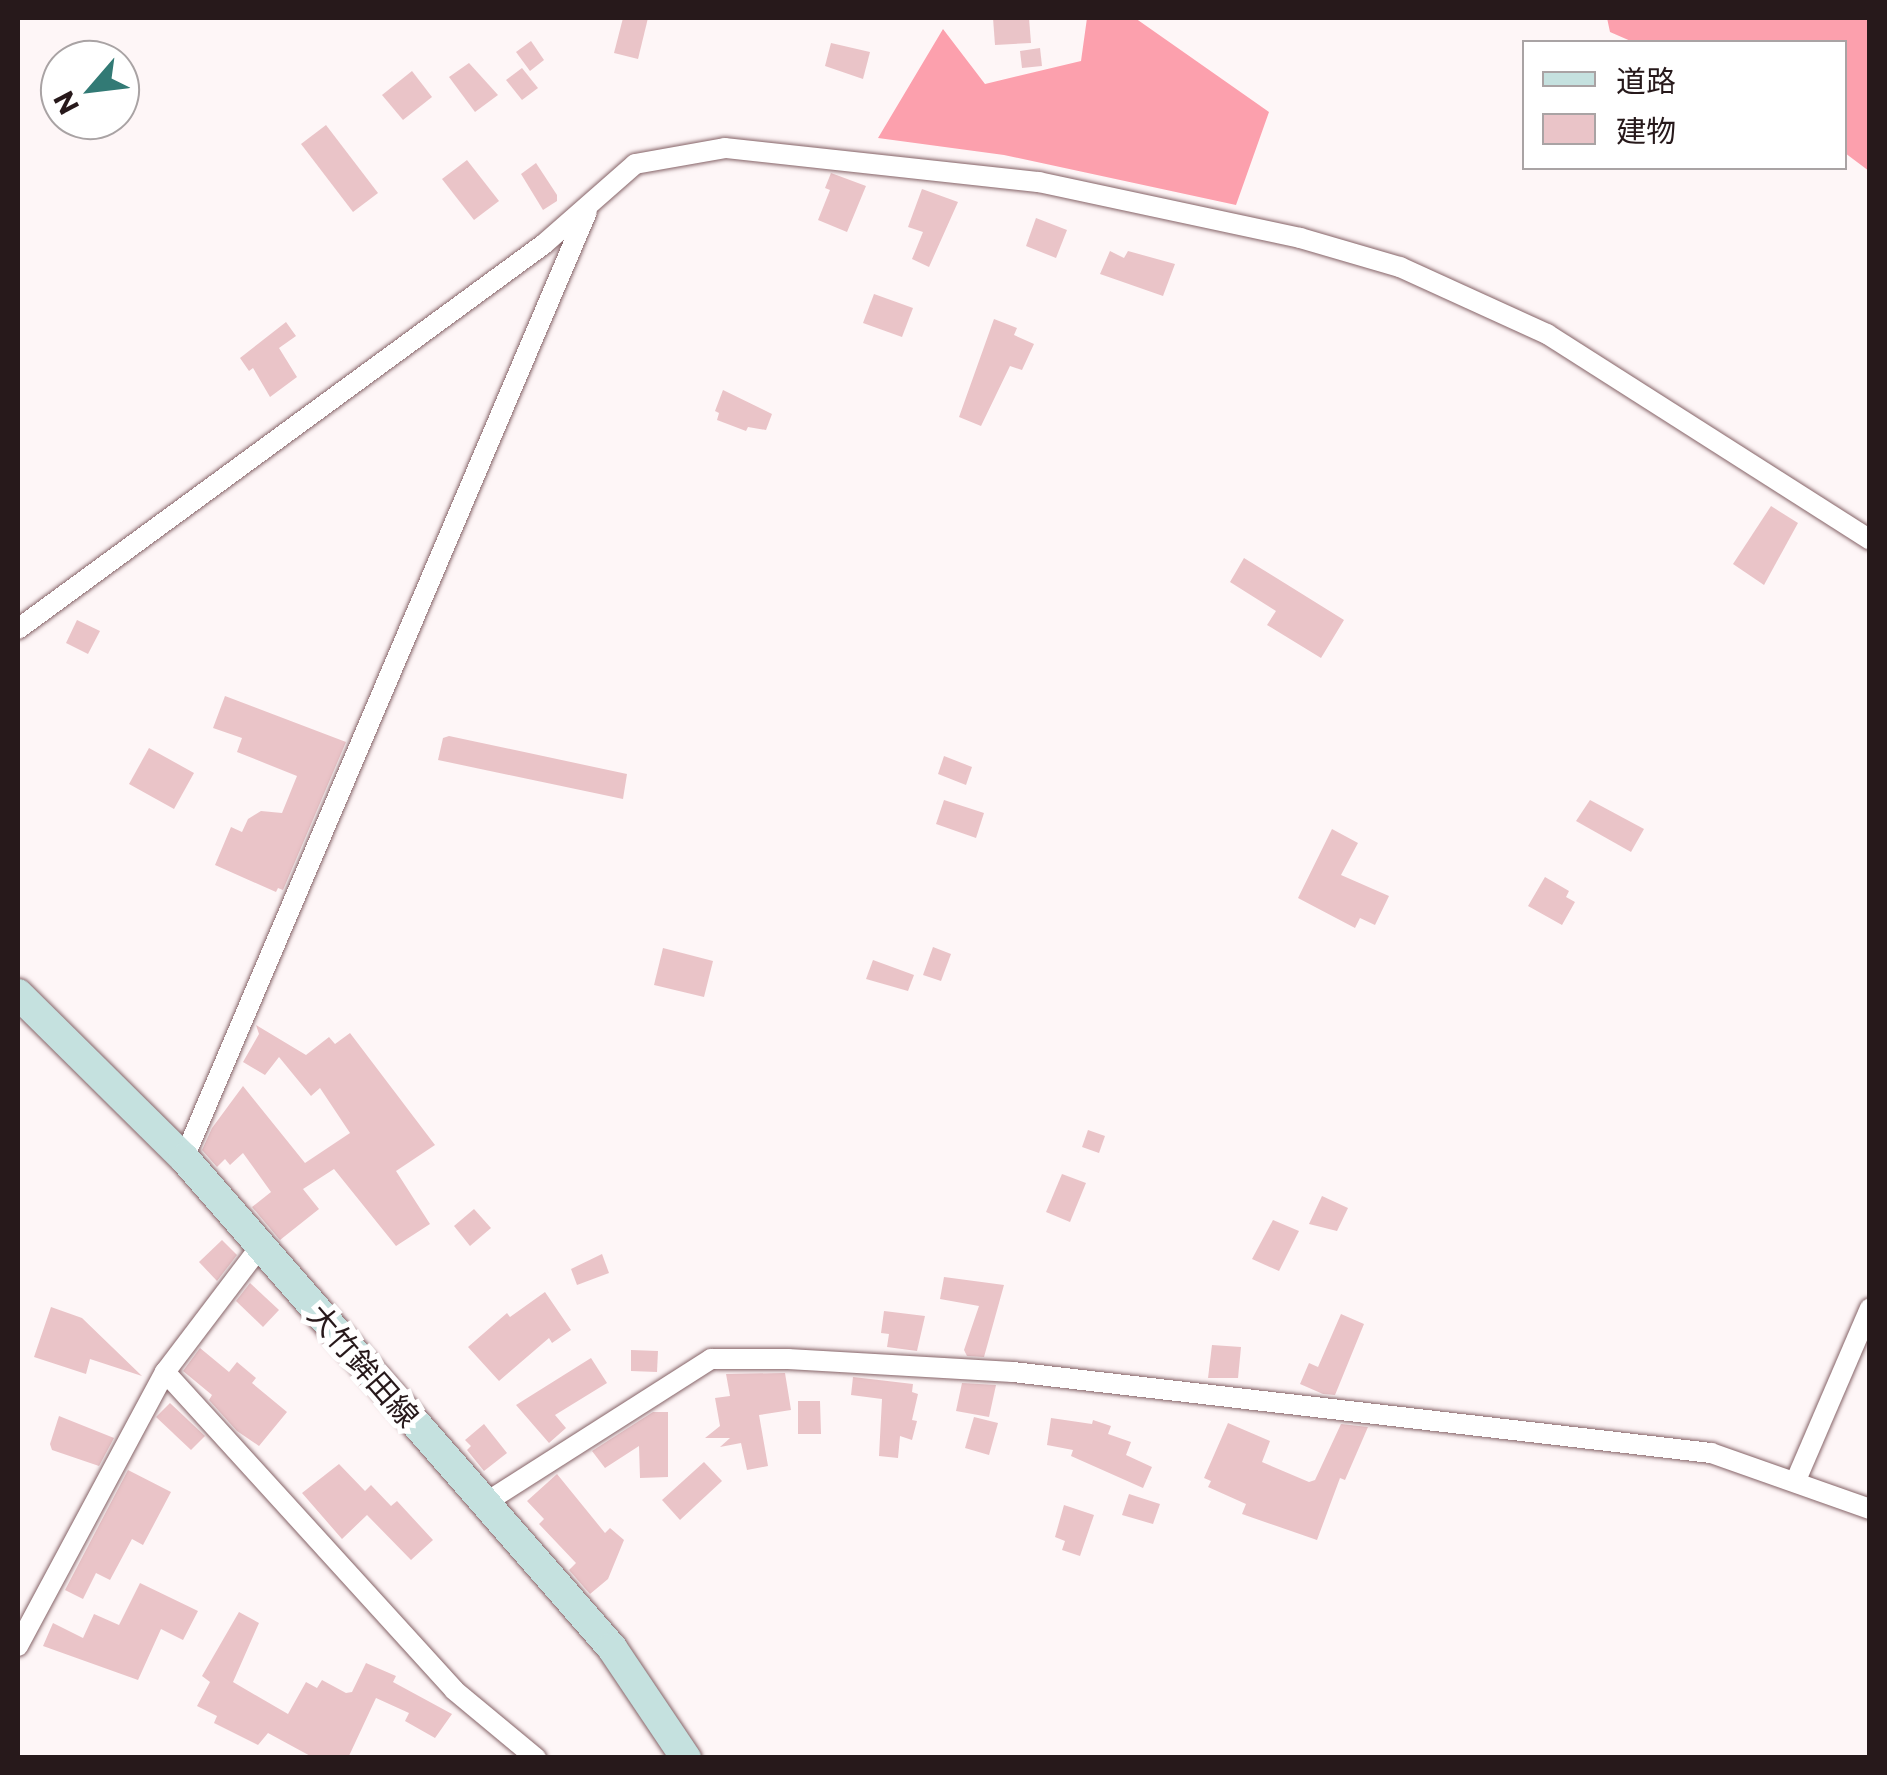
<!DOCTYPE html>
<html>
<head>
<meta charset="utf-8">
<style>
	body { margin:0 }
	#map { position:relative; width:1887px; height:1775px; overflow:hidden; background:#fef6f7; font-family:Commissioner,"Noto Sans JP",sans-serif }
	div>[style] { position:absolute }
	.forest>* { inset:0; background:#fca0ad }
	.building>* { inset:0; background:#eac4c8 }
	.roads { filter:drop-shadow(0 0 2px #856367) drop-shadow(0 0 2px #856367) }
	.minor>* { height:20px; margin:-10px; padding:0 10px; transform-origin:10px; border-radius:10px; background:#fff }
	.secondary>* { height:30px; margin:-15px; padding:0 15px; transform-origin:15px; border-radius:15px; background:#c5e1df }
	span { translate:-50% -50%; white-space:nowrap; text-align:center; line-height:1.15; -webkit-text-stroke:10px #fff; paint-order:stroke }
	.street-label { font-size:30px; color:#27191b }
	.frame { position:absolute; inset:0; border:20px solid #27191b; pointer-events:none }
	.legend { position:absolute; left:1522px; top:40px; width:325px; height:130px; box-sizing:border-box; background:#fff; border:2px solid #a9a3a4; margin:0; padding:12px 18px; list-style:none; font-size:30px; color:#27191b }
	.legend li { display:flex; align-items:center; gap:20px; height:50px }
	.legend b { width:50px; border:2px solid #a9a3a4 }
	.north { position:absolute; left:40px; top:40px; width:100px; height:100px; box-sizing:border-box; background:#fff; border:2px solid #a9a3a4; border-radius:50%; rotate:242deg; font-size:28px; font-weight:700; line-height:40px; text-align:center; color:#27191b }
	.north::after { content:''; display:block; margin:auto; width:35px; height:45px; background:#327a75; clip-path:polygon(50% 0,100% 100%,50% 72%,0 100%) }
</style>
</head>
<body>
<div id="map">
	<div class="forest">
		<i style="clip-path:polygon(1087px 18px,1135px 18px,1269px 112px,1236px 205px,1004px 155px,878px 138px,943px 29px,985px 84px,1081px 61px)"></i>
		<i style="clip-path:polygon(1607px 18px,1869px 18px,1869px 171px,1845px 153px,1844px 42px,1633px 42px,1610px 32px)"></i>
	</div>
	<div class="building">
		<i style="clip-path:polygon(623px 18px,648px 18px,638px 59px,614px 53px)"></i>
		<i style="clip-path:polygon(993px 18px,1029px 18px,1031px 43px,995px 45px)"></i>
		<i style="clip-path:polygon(531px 41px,544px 60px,530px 71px,516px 52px)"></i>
		<i style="clip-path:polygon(831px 43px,870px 52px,863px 79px,825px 66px)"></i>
		<i style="clip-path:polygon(1040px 48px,1042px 66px,1022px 68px,1020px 51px)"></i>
		<i style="clip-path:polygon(469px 63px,498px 95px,475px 112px,449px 77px)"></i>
		<i style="clip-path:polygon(522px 68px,538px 88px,522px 100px,506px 80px)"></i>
		<i style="clip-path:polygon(412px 71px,432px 97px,403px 120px,382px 95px)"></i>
		<i style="clip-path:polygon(326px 125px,378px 193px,353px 212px,301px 144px)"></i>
		<i style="clip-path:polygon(467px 160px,499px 201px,474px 220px,442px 179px)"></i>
		<i style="clip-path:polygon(536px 163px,557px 195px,557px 201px,543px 210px,521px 174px)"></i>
		<i style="clip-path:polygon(831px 173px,866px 186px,847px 232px,818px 220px,830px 190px,825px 188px)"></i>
		<i style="clip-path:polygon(922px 189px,958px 202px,929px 267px,912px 259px,923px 232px,908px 227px)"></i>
		<i style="clip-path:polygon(1036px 218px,1067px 230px,1056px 258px,1026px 246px)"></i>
		<i style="clip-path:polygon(1110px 251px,1124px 258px,1128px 251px,1175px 264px,1163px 296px,1100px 274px)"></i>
		<i style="clip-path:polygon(874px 294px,913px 308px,902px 337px,863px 323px)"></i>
		<i style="clip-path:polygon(994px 319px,1017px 328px,1014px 335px,1034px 344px,1022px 370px,1010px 366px,981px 426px,959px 417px)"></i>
		<i style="clip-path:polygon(286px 322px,296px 336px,279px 348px,297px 377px,270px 397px,253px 368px,249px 371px,240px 358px)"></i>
		<i style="clip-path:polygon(723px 390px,772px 414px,766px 430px,748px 427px,746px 431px,717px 420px,719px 413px,715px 411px)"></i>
		<i style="clip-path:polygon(1771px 506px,1798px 523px,1764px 585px,1733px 564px)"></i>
		<i style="clip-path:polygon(1244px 558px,1344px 620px,1321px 658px,1267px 625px,1276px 611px,1230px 582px)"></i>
		<i style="clip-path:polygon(77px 620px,100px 631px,88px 654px,66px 643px)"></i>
		<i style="clip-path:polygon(225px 696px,346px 742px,283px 890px,278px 888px,276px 892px,215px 865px,231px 827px,242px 832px,248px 819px,261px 811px,282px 813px,297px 776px,237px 752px,242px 738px,213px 728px)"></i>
		<i style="clip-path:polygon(449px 736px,627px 774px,623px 799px,438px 760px,443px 738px)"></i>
		<i style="clip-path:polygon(149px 748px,194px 773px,174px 809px,129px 784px)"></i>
		<i style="clip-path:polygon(944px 756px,972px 767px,966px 785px,938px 774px)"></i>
		<i style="clip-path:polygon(944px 800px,984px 813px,976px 838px,936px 824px)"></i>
		<i style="clip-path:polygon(1590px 800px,1644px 829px,1631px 852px,1576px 821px)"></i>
		<i style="clip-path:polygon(1332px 829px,1358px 843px,1341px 875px,1389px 896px,1375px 925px,1360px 918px,1355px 928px,1298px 898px)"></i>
		<i style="clip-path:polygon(1545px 877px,1569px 891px,1566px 897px,1575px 902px,1562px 925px,1528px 906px)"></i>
		<i style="clip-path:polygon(933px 947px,951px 954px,941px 981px,923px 975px)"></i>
		<i style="clip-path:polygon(663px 948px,713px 961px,704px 997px,654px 985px)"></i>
		<i style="clip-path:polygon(873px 960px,914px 975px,908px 991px,866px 979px)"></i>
		<i style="clip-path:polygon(256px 1025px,306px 1055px,329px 1037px,335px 1044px,350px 1033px,435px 1145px,396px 1171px,430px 1224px,396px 1246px,334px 1169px,303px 1189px,319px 1209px,280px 1240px,252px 1207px,271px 1192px,243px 1153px,230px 1165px,225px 1159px,217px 1167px,202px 1150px,212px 1128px,243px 1086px,305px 1163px,350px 1133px,320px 1088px,311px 1096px,279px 1057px,265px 1075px,243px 1062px,259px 1034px)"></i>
		<i style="clip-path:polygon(1088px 1130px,1105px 1136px,1099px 1153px,1082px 1147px)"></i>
		<i style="clip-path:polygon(1062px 1174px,1086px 1183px,1070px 1222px,1046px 1212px)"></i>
		<i style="clip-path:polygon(1322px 1196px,1348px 1208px,1337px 1231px,1309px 1224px)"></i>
		<i style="clip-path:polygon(474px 1209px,491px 1228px,470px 1246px,454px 1226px)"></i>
		<i style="clip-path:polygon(1273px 1220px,1299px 1231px,1279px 1271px,1252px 1259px)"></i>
		<i style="clip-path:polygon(222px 1240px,237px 1255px,217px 1281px,199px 1262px)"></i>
		<i style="clip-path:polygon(602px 1254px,609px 1273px,577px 1285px,571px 1269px)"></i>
		<i style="clip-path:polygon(944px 1277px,1004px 1285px,984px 1357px,967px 1356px,964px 1350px,979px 1306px,940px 1299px)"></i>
		<i style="clip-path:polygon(250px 1283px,279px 1310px,263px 1327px,236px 1301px)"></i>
		<i style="clip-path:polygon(545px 1292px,571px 1330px,552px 1343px,549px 1338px,499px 1381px,468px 1347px,507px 1313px,510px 1317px)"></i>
		<i style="clip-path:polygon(51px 1307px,82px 1318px,142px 1376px,90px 1359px,86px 1374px,34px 1357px)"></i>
		<i style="clip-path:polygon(884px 1311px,925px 1316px,917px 1351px,887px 1347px,889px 1334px,881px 1333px)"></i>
		<i style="clip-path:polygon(1341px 1314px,1364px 1324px,1335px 1395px,1323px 1394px,1300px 1384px,1309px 1363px,1318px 1367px)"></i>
		<i style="clip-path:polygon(1212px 1345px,1241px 1347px,1238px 1378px,1208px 1378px)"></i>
		<i style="clip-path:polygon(200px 1348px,229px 1372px,237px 1362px,256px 1378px,252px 1383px,287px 1412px,259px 1446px,237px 1431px,209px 1400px,212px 1395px,183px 1371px)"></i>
		<i style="clip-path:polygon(631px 1350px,658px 1351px,657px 1372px,631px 1371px)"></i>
		<i style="clip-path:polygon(591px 1358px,607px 1383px,555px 1415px,566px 1428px,549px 1443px,516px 1405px)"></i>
		<i style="clip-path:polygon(785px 1373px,791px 1410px,759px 1415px,768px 1466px,747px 1470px,741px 1443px,720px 1447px,730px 1438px,705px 1438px,720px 1426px,715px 1398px,730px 1396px,726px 1374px)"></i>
		<i style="clip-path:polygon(853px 1377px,913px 1384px,912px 1392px,918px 1394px,912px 1420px,917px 1421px,912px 1440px,900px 1436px,898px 1458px,879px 1456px,882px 1399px,851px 1395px)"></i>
		<i style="clip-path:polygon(962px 1383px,996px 1385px,989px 1417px,956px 1411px)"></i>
		<i style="clip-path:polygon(798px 1401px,820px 1401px,821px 1434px,798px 1434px)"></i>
		<i style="clip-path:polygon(170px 1403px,205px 1436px,191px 1450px,156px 1417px)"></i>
		<i style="clip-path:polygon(653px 1412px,668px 1412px,668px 1477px,640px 1478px,639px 1446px,605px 1468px,592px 1451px)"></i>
		<i style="clip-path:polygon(59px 1416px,114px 1438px,99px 1466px,52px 1450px,50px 1444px)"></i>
		<i style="clip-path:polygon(974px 1417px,998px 1423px,989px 1455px,965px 1448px)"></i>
		<i style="clip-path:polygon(1051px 1418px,1092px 1424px,1093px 1420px,1111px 1426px,1108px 1434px,1131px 1442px,1126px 1455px,1152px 1467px,1143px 1488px,1071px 1456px,1073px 1450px,1047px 1445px)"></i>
		<i style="clip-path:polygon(1228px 1423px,1270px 1441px,1262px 1462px,1309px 1482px,1315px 1480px,1341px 1424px,1368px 1427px,1345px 1480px,1340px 1478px,1317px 1540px,1242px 1514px,1246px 1504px,1208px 1487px,1211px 1481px,1204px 1478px)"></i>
		<i style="clip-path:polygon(484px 1424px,507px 1453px,484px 1471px,467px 1450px,471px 1446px,465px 1440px)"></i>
		<i style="clip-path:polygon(704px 1462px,722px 1481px,680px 1520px,662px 1500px)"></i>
		<i style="clip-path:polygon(339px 1464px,365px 1491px,371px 1485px,391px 1506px,397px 1501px,433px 1540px,411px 1560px,367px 1515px,342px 1539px,302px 1493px)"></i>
		<i style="clip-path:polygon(128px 1470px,171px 1492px,143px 1545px,132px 1539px,110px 1580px,96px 1573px,83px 1599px,65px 1590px)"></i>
		<i style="clip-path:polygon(557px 1474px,605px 1533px,610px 1528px,624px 1540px,608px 1579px,590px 1594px,569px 1570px,576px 1563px,539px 1524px,544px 1519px,527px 1501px)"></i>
		<i style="clip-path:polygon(1129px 1494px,1160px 1504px,1153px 1524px,1122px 1515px)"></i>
		<i style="clip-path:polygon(1064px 1505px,1094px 1515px,1080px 1556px,1062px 1550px,1065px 1541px,1055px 1537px)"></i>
		<i style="clip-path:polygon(140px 1583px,198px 1611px,183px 1640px,161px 1629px,138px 1680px,43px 1646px,53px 1623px,83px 1638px,94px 1614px,119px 1625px)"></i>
		<i style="clip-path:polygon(239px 1612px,259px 1623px,233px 1682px,288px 1714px,306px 1682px,317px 1688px,322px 1680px,346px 1693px,352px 1692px,366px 1663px,396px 1676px,393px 1682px,452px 1714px,435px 1738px,405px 1721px,409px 1713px,376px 1698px,348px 1758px,314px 1758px,268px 1733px,258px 1745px,214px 1723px,217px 1716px,197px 1706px,210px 1682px,202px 1676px)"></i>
	</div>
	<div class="roads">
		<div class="minor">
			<i style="left:18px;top:629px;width:652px;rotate:-36.2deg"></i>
			<i style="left:544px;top:244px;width:121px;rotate:-41.3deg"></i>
			<i style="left:635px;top:164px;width:91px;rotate:-10.1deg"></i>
			<i style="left:725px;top:148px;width:316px;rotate:6.2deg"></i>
			<i style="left:1039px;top:182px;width:267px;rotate:12.1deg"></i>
			<i style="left:1300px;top:238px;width:104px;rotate:16.2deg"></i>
			<i style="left:1400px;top:267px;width:162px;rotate:24.5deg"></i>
			<i style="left:1547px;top:334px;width:383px;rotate:32.5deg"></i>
			<i style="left:184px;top:1158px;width:1028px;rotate:-66.93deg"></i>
			<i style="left:165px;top:1372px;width:430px;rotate:47.7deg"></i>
			<i style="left:454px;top:1690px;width:107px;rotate:39.7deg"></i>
			<i style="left:1796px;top:1480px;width:187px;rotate:-66.7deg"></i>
			<i style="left:485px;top:1503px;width:268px;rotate:-32.5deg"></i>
			<i style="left:711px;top:1359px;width:77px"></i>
			<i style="left:788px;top:1359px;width:225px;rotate:3.3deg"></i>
			<i style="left:1013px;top:1372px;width:703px;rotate:6.62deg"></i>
			<i style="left:1711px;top:1453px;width:169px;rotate:19.4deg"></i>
			<i style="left:18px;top:1646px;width:311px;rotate:-61.8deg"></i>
			<i style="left:165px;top:1372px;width:157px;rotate:-52.8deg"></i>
		</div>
		<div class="secondary">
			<i style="left:18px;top:994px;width:233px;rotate:44.7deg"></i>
			<i style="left:184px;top:1158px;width:651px;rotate:48.86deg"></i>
			<i style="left:612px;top:1648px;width:133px;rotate:56.1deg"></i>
		</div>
	</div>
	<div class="street-label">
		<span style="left:364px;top:1365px;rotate:49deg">大竹鉾田線</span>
	</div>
	<div class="frame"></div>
	<ul class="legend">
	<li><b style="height:12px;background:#c5e1df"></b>道路</li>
	<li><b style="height:28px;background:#eac4c8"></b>建物</li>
	</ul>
	<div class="north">N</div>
</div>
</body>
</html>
